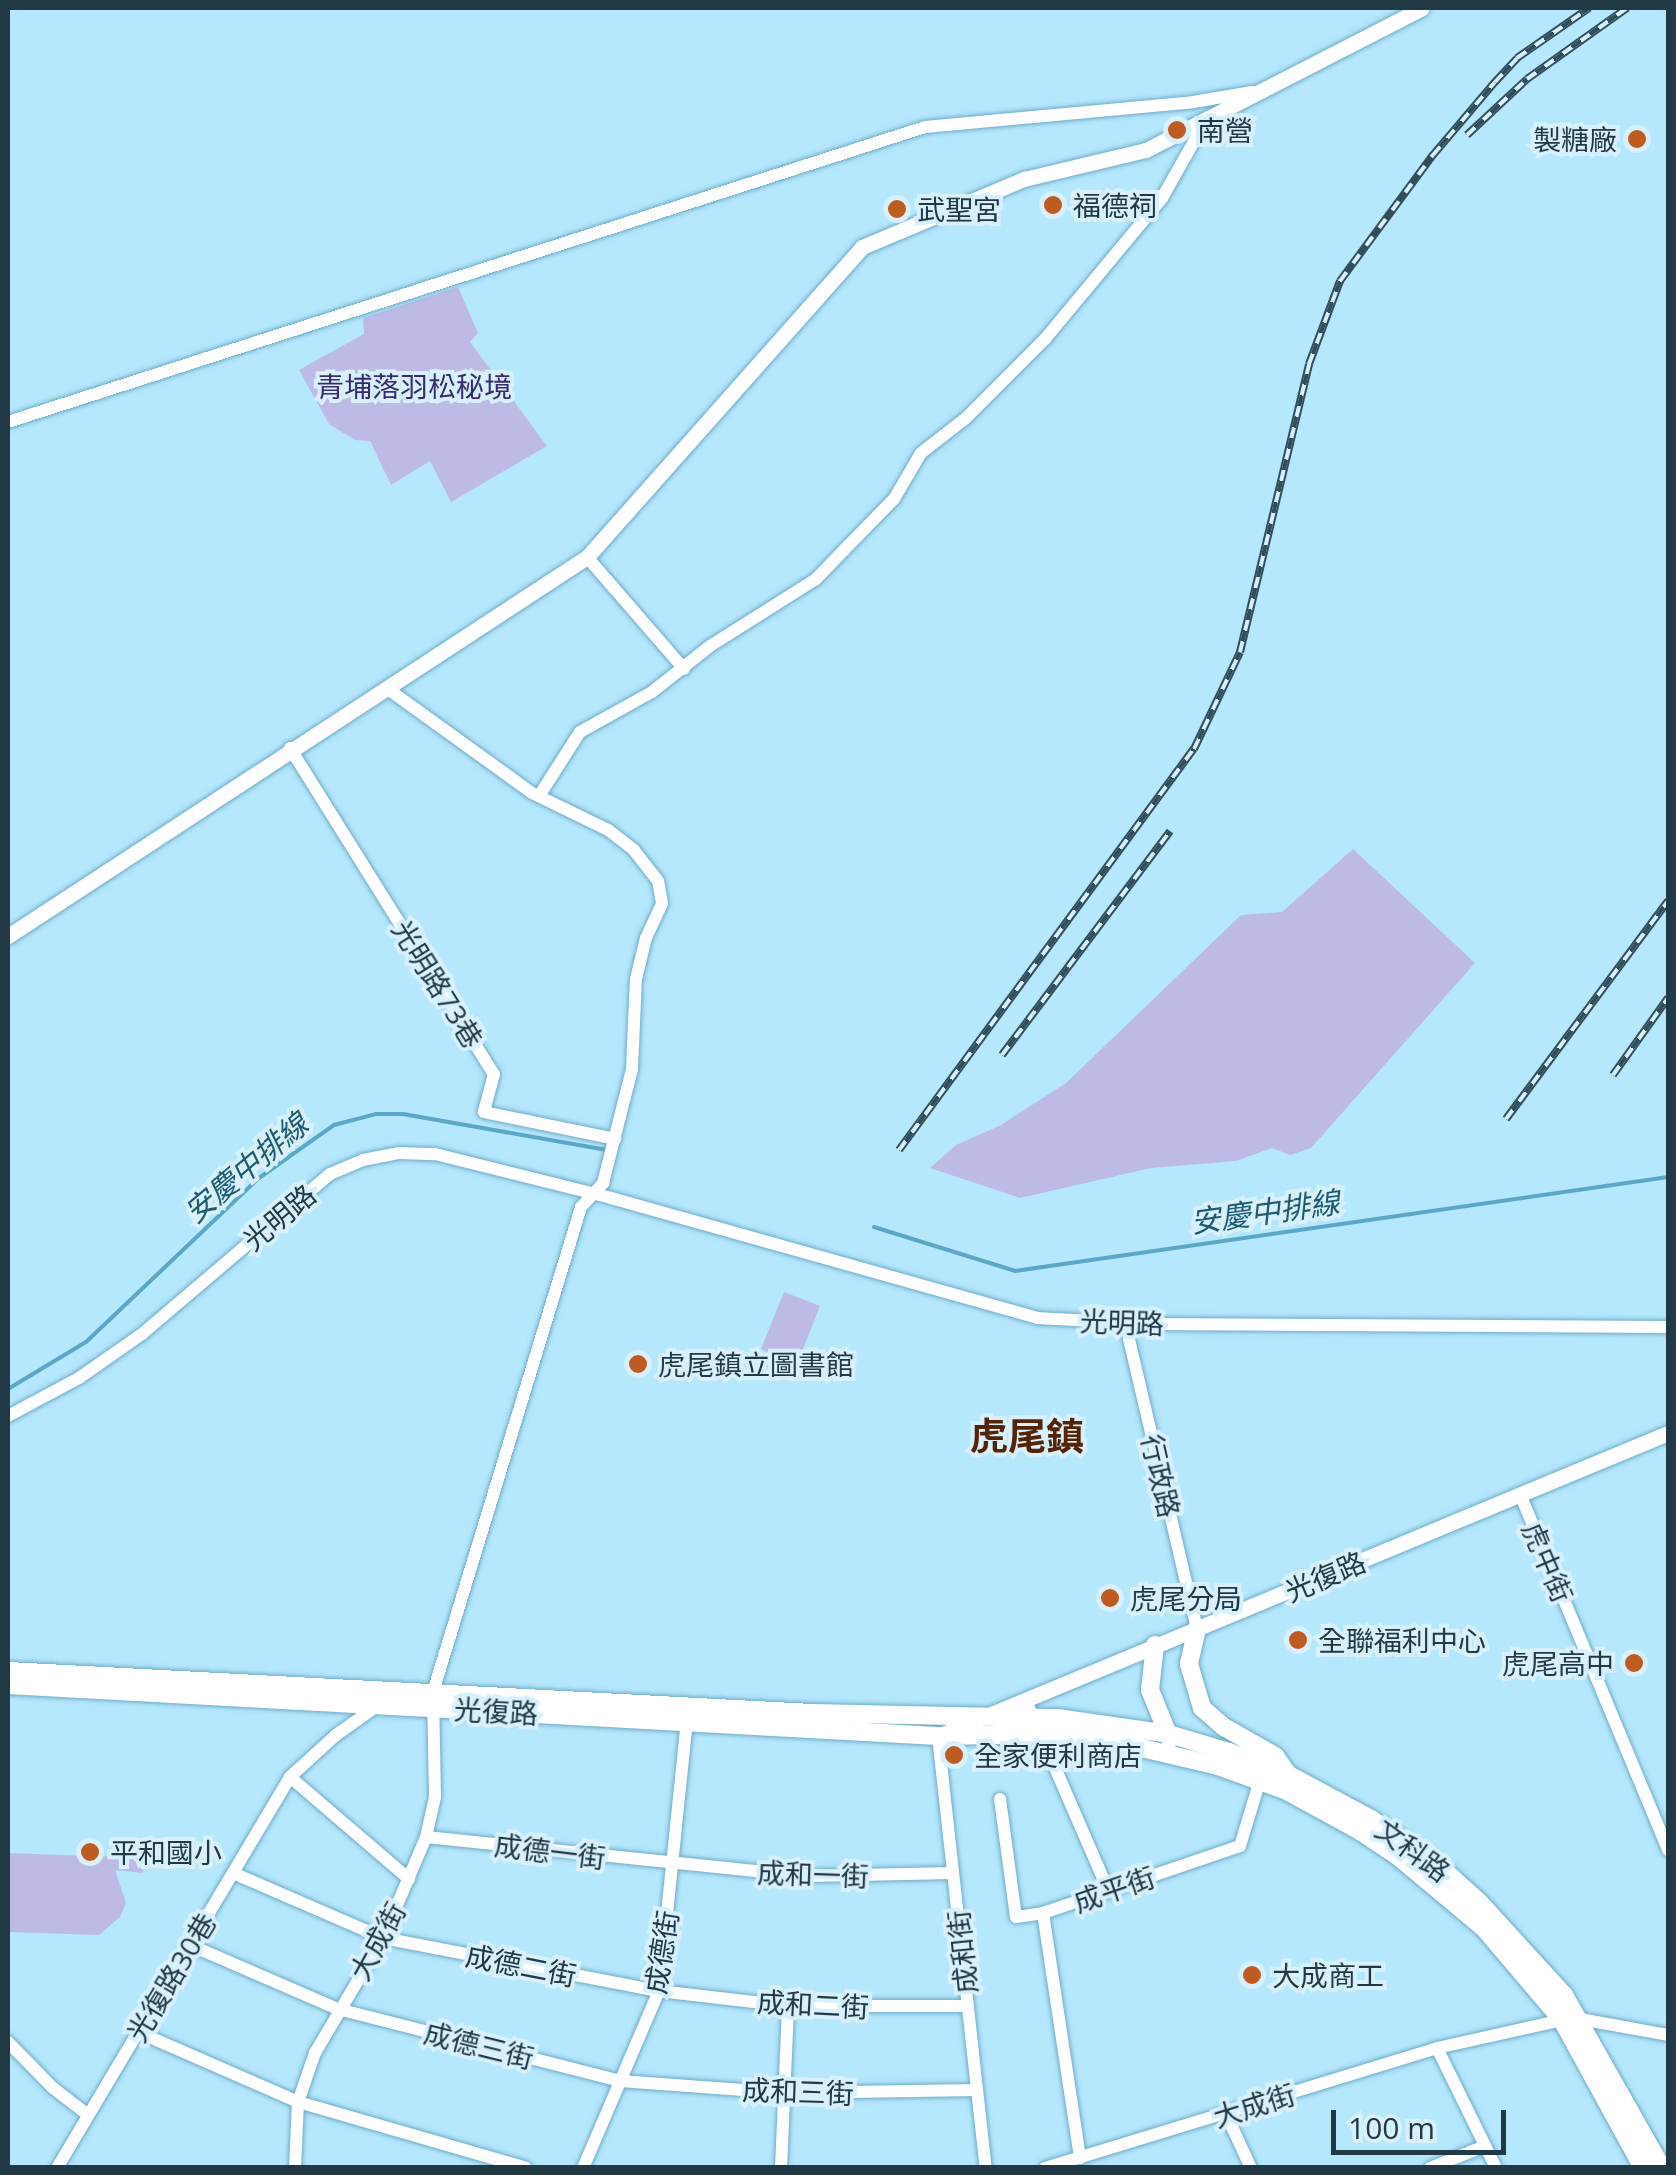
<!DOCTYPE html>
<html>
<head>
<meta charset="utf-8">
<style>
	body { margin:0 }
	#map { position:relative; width:1676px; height:2175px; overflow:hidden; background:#b5e7fd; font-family:"Open Sans","Noto Sans TC",sans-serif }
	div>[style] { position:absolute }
	.green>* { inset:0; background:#bdbbe5 }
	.stream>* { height:4px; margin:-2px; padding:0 2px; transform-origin:2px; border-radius:2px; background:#5aa7c7 }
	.roads { filter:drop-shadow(0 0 2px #6facc7) drop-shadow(0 0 2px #6facc7) }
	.minor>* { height:12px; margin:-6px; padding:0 6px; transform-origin:6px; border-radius:6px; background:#fff }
	.tertiary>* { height:15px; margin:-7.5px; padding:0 7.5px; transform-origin:7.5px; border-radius:7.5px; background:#fff }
	.secondary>* { height:18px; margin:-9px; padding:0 9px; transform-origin:9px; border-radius:9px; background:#fff }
	.rail>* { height:8px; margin-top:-4px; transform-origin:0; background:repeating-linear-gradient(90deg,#d7f0fb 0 11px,#324e5a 0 22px); box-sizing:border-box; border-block:2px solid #324e5a }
	.dots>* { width:28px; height:28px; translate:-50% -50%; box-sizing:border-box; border:5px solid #d7f0fb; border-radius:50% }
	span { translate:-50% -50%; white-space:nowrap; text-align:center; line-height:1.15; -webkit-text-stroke:8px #d7f0fb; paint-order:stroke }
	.poi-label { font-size:28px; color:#203944 }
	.left { translate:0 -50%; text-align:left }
	.right { translate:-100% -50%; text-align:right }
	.park-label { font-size:28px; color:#382a73 }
	.street-label { font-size:28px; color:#203944 }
	.water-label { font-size:30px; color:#1e5b72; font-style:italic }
	.district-label { font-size:38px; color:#532408; font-weight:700 }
	.frame { position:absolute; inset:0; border:10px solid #203944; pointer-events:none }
	.scale { position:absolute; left:1331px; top:2110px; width:175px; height:45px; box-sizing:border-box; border:5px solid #203944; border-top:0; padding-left:12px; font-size:30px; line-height:35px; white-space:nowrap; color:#203944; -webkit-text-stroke:8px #d7f0fb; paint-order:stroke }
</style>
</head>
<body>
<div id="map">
	<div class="green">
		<i style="clip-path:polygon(458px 287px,478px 333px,470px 342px,547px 446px,451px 502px,430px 461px,391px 485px,370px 441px,355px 440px,329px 424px,299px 370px,364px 334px,363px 318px)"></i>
		<i style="clip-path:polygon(1353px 849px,1475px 963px,1311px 1148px,1290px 1155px,1272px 1148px,1236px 1161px,1151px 1168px,1020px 1198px,930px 1168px,956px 1145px,1001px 1125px,1066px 1083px,1241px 915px,1282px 912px)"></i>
		<i style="clip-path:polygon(784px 1292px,820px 1306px,797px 1364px,761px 1349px)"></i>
		<i style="clip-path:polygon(8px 1853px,142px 1858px,143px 1873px,115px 1870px,126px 1903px,120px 1917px,99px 1935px,8px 1932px)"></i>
	</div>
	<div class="stream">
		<i style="left:874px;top:1227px;width:148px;rotate:17.3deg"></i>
		<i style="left:1015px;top:1271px;width:660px;rotate:-8.19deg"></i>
		<i style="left:8px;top:1389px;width:91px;rotate:-31.1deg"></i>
		<i style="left:86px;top:1342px;width:238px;rotate:-43.5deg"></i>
		<i style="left:259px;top:1178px;width:92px;rotate:-35.2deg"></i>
		<i style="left:334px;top:1125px;width:43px;rotate:-14.7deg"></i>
		<i style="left:376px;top:1114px;width:27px"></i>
		<i style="left:403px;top:1114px;width:207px;rotate:10deg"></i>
	</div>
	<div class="roads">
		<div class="minor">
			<i style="left:8px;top:422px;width:963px;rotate:-17.83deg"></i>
			<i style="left:925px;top:127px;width:269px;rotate:-5.3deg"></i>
			<i style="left:1193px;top:102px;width:60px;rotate:-9.6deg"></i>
			<i style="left:587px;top:557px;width:148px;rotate:49.1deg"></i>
			<i style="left:290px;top:748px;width:385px;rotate:58deg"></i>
			<i style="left:494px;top:1074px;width:39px;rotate:105deg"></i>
			<i style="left:484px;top:1112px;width:134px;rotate:11.6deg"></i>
			<i style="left:539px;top:796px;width:76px;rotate:-57.4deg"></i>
			<i style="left:580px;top:732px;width:82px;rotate:-29.1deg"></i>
			<i style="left:652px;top:692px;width:74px;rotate:-38.4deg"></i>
			<i style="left:710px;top:646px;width:125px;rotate:-32.3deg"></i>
			<i style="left:816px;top:579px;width:40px;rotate:-46deg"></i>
			<i style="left:844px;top:550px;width:71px;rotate:-45.6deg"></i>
			<i style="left:894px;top:499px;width:53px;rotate:-59.6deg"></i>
			<i style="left:921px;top:453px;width:57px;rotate:-37.9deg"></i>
			<i style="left:966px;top:418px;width:112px;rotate:-45deg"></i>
			<i style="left:1045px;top:339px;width:183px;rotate:-50.3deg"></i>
			<i style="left:1162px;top:198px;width:87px;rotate:-60.5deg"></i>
			<i style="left:1129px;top:1323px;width:16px;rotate:90deg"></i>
			<i style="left:1129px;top:1339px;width:298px;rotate:76.8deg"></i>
			<i style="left:8px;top:1416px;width:81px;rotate:-28.2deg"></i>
			<i style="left:79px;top:1378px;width:77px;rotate:-34.9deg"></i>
			<i style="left:142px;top:1334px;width:247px;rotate:-40.4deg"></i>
			<i style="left:330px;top:1174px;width:36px;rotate:-23deg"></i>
			<i style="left:363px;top:1160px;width:36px;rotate:-11deg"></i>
			<i style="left:398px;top:1153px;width:37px;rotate:2deg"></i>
			<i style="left:435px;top:1154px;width:181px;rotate:14deg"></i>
			<i style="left:611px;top:1198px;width:443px;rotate:15.7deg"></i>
			<i style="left:1037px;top:1318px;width:111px;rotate:3.1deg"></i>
			<i style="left:1148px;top:1324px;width:520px;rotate:0.33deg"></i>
			<i style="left:1520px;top:1494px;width:386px;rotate:67.4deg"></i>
			<i style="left:1026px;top:1701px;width:208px;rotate:66.5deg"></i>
			<i style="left:938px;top:1736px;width:435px;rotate:83.7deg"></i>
			<i style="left:290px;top:1777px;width:157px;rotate:40.6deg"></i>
			<i style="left:1000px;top:1799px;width:119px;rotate:82.3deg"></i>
			<i style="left:1016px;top:1917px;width:27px;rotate:-8deg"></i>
			<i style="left:1043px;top:1913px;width:208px;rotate:-18.8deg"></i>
			<i style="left:1240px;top:1846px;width:69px;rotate:-73.1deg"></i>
			<i style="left:426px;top:1837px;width:382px;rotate:5.9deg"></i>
			<i style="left:806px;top:1876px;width:147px;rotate:-1.2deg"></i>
			<i style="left:233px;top:1873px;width:163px;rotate:23.4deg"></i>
			<i style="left:383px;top:1938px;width:281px;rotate:10.9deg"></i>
			<i style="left:659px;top:1991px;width:130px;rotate:6.6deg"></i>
			<i style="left:788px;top:2006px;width:180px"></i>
			<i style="left:1043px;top:1913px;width:248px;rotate:81.4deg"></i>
			<i style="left:190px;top:1945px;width:161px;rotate:23.4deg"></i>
			<i style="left:338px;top:2009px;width:291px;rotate:14.3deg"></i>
			<i style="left:620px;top:2081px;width:164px;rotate:4.2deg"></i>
			<i style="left:784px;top:2093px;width:193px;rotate:-0.9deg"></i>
			<i style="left:138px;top:2032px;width:175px;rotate:23.6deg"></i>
			<i style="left:298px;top:2102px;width:237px;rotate:16.1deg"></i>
			<i style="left:8px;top:2042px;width:64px;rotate:45.6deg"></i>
			<i style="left:53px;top:2088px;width:44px;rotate:37.6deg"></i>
			<i style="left:1437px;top:2048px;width:134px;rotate:63.8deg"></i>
			<i style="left:1226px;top:2114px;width:60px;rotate:65.2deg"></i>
			<i style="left:57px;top:2168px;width:455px;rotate:-59.2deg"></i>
			<i style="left:290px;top:1777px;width:62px;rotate:-42.4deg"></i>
			<i style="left:336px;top:1735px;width:50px;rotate:-35.3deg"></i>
			<i style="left:295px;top:2168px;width:66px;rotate:-87.4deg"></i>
			<i style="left:298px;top:2102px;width:52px;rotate:-70.9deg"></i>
			<i style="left:315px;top:2053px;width:134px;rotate:-59.4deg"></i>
			<i style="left:383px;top:1938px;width:110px;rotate:-66.9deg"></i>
			<i style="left:426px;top:1837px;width:41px;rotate:-77.3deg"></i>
			<i style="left:435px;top:1797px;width:105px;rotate:-91.1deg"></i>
			<i style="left:433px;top:1692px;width:507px;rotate:-73.03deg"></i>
			<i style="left:581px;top:1207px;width:33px;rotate:-47deg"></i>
			<i style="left:603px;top:1183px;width:118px;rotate:-75.7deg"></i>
			<i style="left:632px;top:1069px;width:90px;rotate:-87.5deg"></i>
			<i style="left:636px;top:979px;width:42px;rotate:-76.3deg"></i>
			<i style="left:646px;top:938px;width:38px;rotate:-65deg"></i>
			<i style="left:662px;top:903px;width:22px;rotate:-100deg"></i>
			<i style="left:658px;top:881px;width:39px;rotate:-128deg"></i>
			<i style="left:634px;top:850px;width:33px;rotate:-142deg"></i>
			<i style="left:608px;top:830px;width:85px;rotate:-154deg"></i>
			<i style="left:532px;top:793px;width:178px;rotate:-144.2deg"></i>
			<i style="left:583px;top:2168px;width:193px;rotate:-66.8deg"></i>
			<i style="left:659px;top:1991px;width:270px;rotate:-84.1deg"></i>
			<i style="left:781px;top:2168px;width:162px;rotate:-87.5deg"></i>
			<i style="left:1045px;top:2168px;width:410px;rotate:-17deg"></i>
			<i style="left:1437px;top:2048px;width:128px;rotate:-12.6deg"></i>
			<i style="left:1562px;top:2020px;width:18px;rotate:-3deg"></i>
			<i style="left:1580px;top:2019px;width:89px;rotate:10.3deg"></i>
			<i style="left:1430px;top:2168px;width:59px;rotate:-21.8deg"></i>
		</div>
		<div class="tertiary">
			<i style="left:8px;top:936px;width:692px;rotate:-33.21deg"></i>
			<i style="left:587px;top:557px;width:414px;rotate:-48.4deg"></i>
			<i style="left:862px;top:247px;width:176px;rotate:-22.8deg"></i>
			<i style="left:1024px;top:179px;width:125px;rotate:-13.4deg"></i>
			<i style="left:1146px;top:150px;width:310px;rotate:-27.2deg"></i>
			<i style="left:943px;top:1734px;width:785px;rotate:-22.55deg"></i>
		</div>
		<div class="secondary">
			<i style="left:1197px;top:1629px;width:36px;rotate:103deg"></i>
			<i style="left:1189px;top:1664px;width:46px;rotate:73.5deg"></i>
			<i style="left:1202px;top:1708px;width:29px;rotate:41deg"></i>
			<i style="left:1224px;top:1727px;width:59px;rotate:29.6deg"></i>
			<i style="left:1275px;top:1756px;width:21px;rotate:55deg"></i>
			<i style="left:1155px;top:1645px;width:45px;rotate:96.3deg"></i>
			<i style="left:1150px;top:1690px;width:53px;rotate:67.8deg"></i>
			<i style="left:8px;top:1671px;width:805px;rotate:2.99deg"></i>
			<i style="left:812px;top:1713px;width:245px;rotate:1.2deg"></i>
			<i style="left:1057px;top:1718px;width:113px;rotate:8.1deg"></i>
			<i style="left:1169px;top:1734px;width:63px;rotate:16.7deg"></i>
			<i style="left:1229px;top:1752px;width:62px;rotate:20.8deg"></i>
			<i style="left:1287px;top:1774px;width:95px;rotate:28.2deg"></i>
			<i style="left:1371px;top:1819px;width:81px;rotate:34.5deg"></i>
			<i style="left:1438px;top:1865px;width:57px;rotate:42.1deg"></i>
			<i style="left:1480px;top:1903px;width:125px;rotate:47.6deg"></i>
			<i style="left:1564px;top:1995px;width:199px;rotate:60.5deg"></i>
			<i style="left:8px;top:1685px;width:931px;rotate:3.14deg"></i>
			<i style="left:938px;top:1736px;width:118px;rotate:-1deg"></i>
			<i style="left:1056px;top:1734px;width:61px;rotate:7.6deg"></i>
			<i style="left:1116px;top:1742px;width:105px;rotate:13.2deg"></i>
			<i style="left:1218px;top:1766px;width:73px;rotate:19.9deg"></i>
			<i style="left:1287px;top:1791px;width:83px;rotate:28.7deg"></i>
			<i style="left:1360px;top:1831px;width:47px;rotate:33.7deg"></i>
			<i style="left:1399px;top:1857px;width:111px;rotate:39.9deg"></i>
			<i style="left:1484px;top:1928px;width:121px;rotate:49.7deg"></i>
			<i style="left:1562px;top:2020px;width:169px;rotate:61.3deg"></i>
		</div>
	</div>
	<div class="rail">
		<i style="left:1467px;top:135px;width:82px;rotate:-43deg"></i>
		<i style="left:1527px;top:79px;width:123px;rotate:-35.4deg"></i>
		<i style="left:1002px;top:1055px;width:280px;rotate:-53.1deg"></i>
		<i style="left:1613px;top:1075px;width:95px;rotate:-54.5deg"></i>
		<i style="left:1506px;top:1119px;width:272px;rotate:-53.4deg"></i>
		<i style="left:899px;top:1150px;width:498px;rotate:-53.7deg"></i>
		<i style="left:1194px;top:749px;width:107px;rotate:-64.6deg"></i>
		<i style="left:1240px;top:652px;width:296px;rotate:-76.5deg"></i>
		<i style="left:1309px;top:364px;width:89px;rotate:-69.5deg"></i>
		<i style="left:1340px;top:281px;width:157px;rotate:-53.6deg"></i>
		<i style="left:1433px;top:155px;width:96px;rotate:-49.7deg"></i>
		<i style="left:1495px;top:82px;width:33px;rotate:-47deg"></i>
		<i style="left:1517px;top:58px;width:88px;rotate:-34.8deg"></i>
	</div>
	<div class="dots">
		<i style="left:1177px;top:130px;background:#be5b21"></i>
		<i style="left:1637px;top:139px;background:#be5b21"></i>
		<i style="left:1053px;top:205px;background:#be5b21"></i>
		<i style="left:897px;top:209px;background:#be5b21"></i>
		<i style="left:638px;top:1364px;background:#be5b21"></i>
		<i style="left:1110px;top:1598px;background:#be5b21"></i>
		<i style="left:1298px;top:1640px;background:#be5b21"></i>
		<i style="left:1634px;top:1663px;background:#be5b21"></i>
		<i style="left:954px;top:1755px;background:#be5b21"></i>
		<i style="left:90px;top:1852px;background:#be5b21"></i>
		<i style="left:1252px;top:1975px;background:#be5b21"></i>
	</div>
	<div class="poi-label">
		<span class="left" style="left:1197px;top:130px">南營</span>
		<span class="right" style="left:1617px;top:139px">製糖廠</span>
		<span class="left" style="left:1073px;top:205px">福德祠</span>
		<span class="left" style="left:917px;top:209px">武聖宮</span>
		<span class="left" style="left:658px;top:1364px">虎尾鎮立圖書館</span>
		<span class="left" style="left:1130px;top:1598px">虎尾分局</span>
		<span class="left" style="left:1318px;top:1640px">全聯福利中心</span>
		<span class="right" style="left:1614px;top:1663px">虎尾高中</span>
		<span class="left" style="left:974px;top:1755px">全家便利商店</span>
		<span class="left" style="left:110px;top:1852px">平和國小</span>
		<span class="left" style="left:1272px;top:1975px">大成商工</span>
	</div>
	<div class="park-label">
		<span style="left:414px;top:386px">青埔落羽松秘境</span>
	</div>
	<div class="street-label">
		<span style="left:438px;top:984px;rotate:58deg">光明路73巷</span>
		<span style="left:279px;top:1217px;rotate:-40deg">光明路</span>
		<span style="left:1122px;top:1322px;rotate:2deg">光明路</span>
		<span style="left:1161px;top:1476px;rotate:77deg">行政路</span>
		<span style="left:1548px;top:1562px;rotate:67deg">虎中街</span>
		<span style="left:1325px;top:1576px;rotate:-23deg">光復路</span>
		<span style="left:496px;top:1711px;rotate:3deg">光復路</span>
		<span style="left:1413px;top:1850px;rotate:36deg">文科路</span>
		<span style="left:550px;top:1851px;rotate:7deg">成德一街</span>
		<span style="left:813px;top:1874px;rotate:2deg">成和一街</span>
		<span style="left:1114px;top:1889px;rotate:-19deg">成平街</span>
		<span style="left:377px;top:1941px;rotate:-61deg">大成街</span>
		<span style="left:661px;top:1952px;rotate:-81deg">成德街</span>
		<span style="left:962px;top:1952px;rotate:-96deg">成和街</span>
		<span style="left:521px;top:1965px;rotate:11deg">成德二街</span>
		<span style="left:171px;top:1977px;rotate:-59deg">光復路30巷</span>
		<span style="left:813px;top:2004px;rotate:3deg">成和二街</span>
		<span style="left:479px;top:2045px;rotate:14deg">成德三街</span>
		<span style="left:798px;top:2091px;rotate:2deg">成和三街</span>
		<span style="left:1254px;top:2105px;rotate:-17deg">大成街</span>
	</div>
	<div class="water-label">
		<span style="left:246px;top:1168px;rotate:-40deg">安慶中排線</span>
		<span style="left:1265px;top:1212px;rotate:-8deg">安慶中排線</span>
	</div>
	<div class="district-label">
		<span style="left:1027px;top:1436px">虎尾鎮</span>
	</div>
	<div class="frame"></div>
	<div class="scale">100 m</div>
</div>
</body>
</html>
